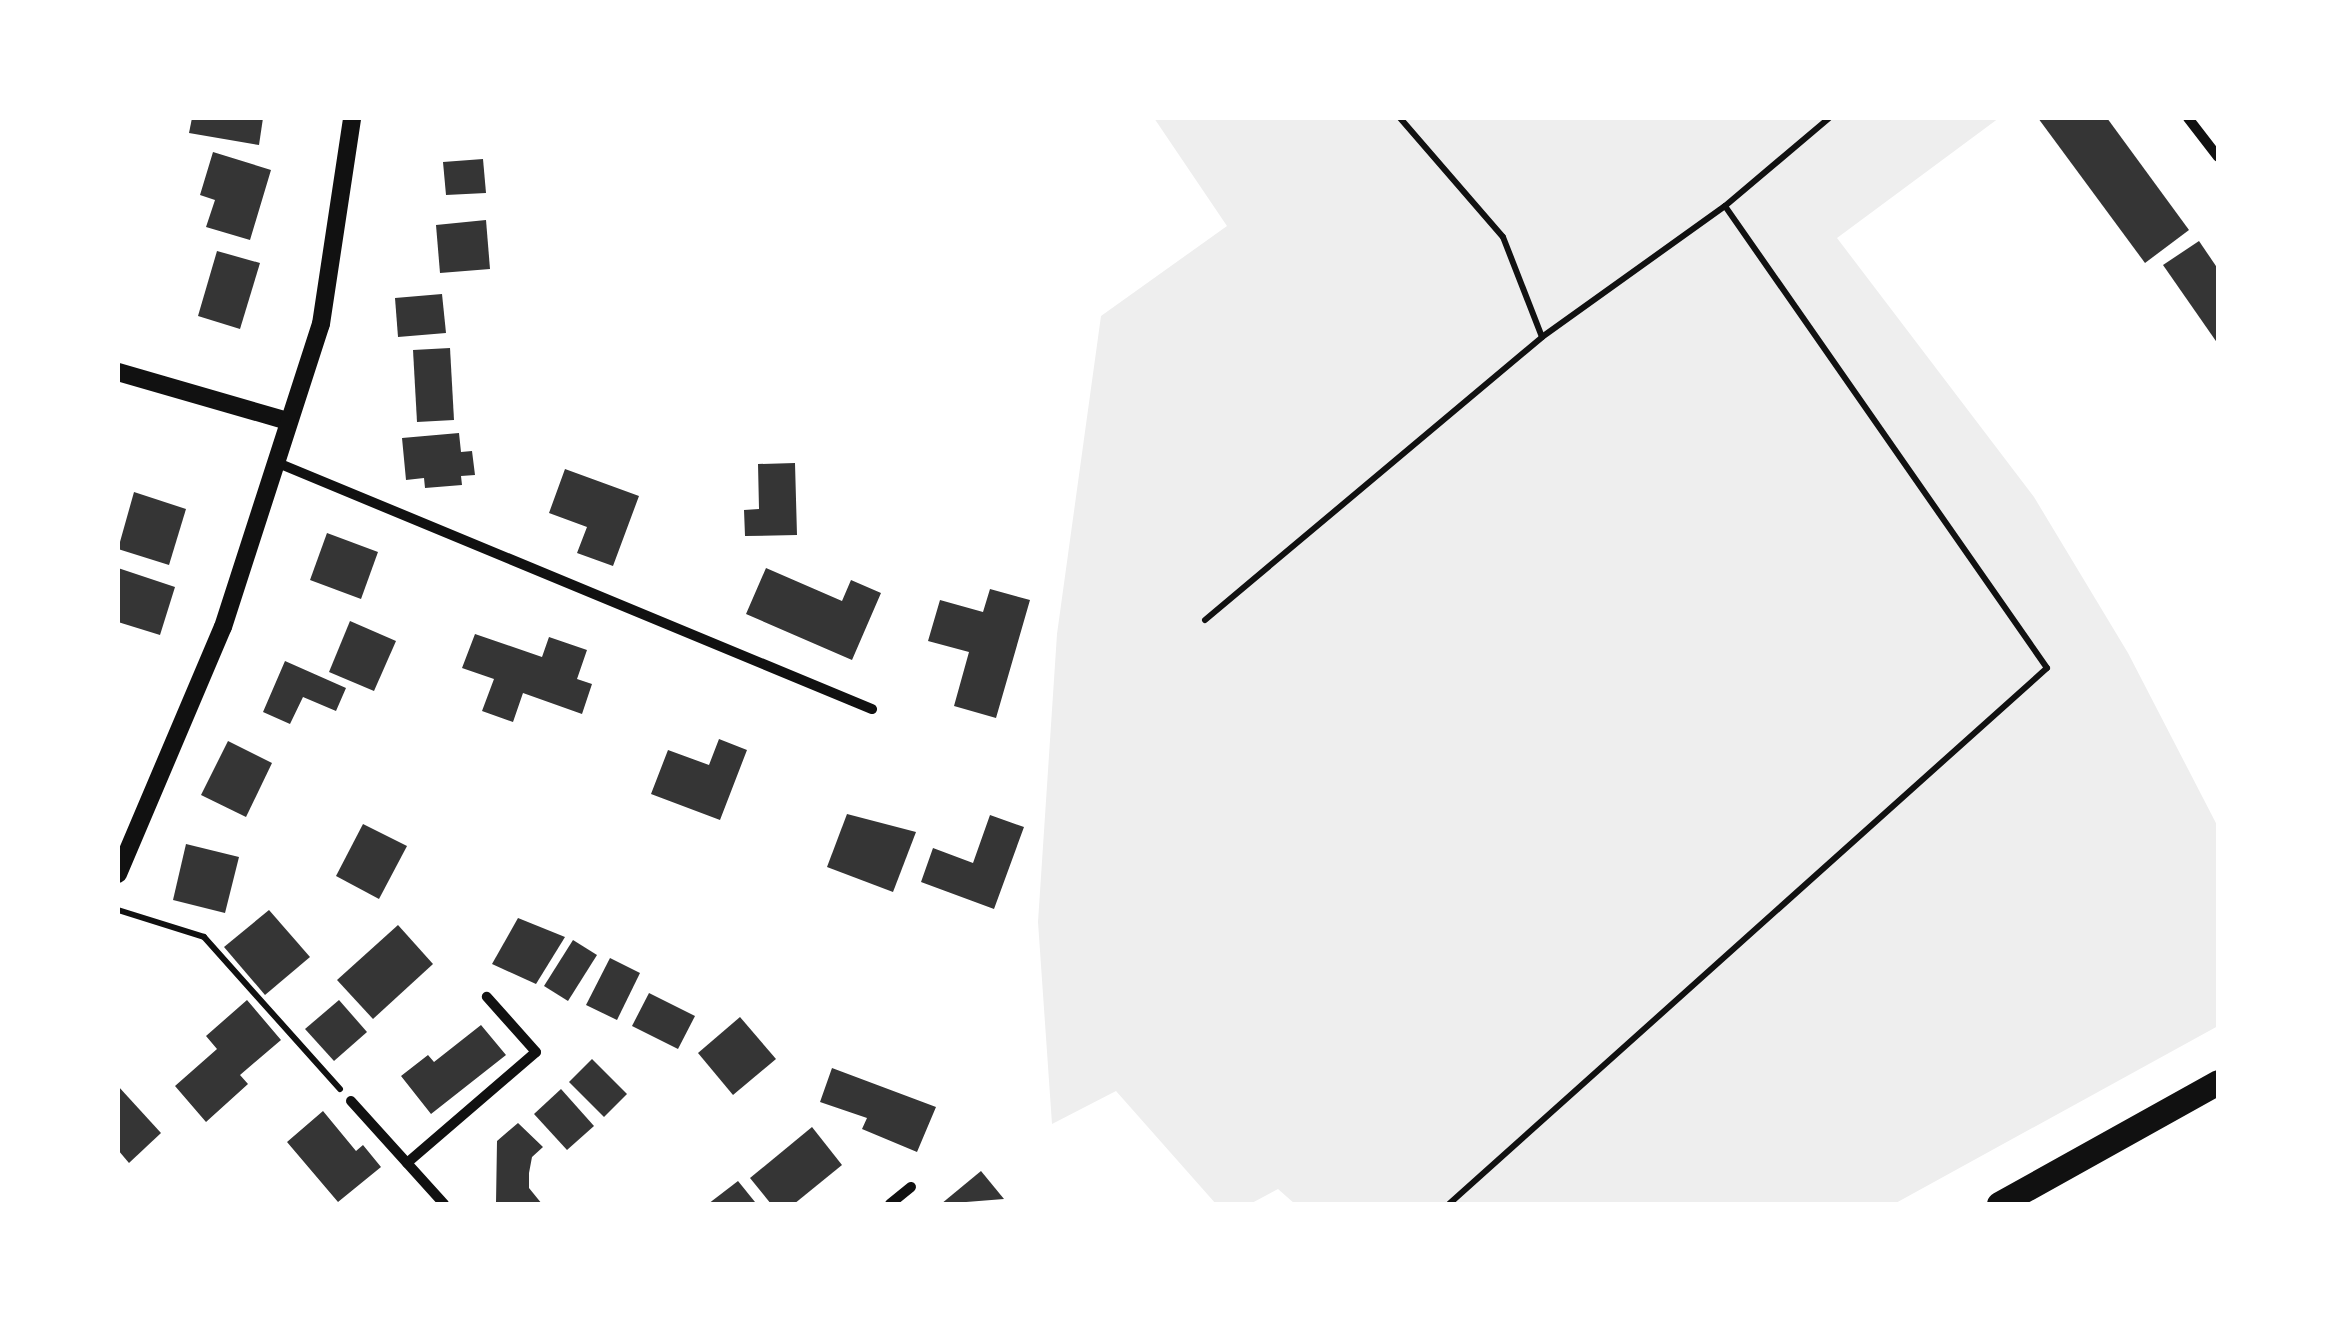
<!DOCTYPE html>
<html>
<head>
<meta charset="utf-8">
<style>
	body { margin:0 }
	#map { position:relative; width:2336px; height:1322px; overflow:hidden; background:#fff; font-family:Arial,sans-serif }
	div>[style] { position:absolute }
	.green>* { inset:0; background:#eee }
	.building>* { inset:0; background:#353535 }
	.path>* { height:6px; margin:-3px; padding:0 3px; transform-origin:3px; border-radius:3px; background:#111 }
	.minor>* { height:10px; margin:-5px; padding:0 5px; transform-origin:5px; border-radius:5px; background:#111 }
	.tertiary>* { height:18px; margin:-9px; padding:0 9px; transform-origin:9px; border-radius:9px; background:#111 }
	.primary>* { height:25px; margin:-12.5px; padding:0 12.5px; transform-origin:12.5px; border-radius:12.5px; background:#111 }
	span { translate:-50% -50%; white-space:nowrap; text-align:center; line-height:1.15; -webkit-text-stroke:10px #fff; paint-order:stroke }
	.frame { position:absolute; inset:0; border:120px solid #fff; pointer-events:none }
</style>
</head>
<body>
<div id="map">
	<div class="green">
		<i style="clip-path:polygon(1154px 118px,1999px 118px,1837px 238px,2034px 497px,2128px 653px,2218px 827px,2218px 1026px,1894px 1204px,1295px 1204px,1278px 1189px,1250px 1204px,1216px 1204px,1116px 1091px,1052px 1124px,1038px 922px,1057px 634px,1101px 316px,1227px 226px)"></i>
	</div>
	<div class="building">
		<i style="clip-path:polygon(192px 118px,263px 118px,259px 145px,189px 133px)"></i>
		<i style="clip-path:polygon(2038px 118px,2107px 118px,2189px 230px,2145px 263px)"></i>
		<i style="clip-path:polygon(213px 152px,271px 170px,250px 240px,206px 227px,215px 200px,200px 195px)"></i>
		<i style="clip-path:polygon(483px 159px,486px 193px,446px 195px,443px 162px)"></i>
		<i style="clip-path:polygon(486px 220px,490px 269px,440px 273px,436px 225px)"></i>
		<i style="clip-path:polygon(2199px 241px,2218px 269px,2218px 344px,2163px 265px)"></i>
		<i style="clip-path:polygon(217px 251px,260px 263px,240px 329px,198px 316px)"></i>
		<i style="clip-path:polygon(442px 294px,446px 333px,398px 337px,395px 298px)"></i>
		<i style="clip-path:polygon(450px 348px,454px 420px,417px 422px,413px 350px)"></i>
		<i style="clip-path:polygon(459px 433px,461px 452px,472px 451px,475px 475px,461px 476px,462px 485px,425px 488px,424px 478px,406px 480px,402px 438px)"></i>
		<i style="clip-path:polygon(795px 463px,797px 535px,745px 536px,744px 510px,759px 509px,758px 464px)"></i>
		<i style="clip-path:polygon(565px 469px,639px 496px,613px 566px,577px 553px,587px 527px,549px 513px)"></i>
		<i style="clip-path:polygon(134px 492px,186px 509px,169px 565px,118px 549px)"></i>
		<i style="clip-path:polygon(327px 533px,378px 552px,361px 599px,310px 580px)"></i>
		<i style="clip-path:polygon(118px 568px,175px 587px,160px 635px,118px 622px)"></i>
		<i style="clip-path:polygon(766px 568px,842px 601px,851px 580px,881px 593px,852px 660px,746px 614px)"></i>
		<i style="clip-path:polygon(990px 589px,1030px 600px,996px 718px,954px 706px,969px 652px,928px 641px,940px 600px,983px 612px)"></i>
		<i style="clip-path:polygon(350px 621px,396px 641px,374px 691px,329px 672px)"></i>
		<i style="clip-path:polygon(475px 634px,542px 657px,549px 637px,587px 650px,577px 679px,592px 684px,582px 714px,523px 693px,513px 722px,482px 711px,494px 679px,462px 668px)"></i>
		<i style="clip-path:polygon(285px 661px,346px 688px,336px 711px,303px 697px,290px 724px,263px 712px)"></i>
		<i style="clip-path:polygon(719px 739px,747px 750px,720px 820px,651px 794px,668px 750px,709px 765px)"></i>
		<i style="clip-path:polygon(228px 741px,272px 763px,246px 817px,201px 795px)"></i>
		<i style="clip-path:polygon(847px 814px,916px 832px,893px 892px,827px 867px)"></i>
		<i style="clip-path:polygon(990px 815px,1024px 827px,994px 909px,921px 882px,933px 848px,973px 863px)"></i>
		<i style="clip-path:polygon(363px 824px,407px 846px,379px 899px,336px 876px)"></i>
		<i style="clip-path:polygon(186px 844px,239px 857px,225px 913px,173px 900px)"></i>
		<i style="clip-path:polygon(269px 910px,310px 957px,265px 995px,224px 947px)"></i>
		<i style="clip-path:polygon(518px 918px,565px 937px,536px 984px,492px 964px)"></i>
		<i style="clip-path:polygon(398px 925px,433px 964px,373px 1019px,337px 980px)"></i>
		<i style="clip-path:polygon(573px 940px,597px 955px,568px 1001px,544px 986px)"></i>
		<i style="clip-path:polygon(610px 958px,640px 973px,617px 1020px,586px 1005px)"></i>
		<i style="clip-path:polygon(649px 993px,695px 1016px,678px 1049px,632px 1026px)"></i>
		<i style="clip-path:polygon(247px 1000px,281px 1040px,240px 1075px,248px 1084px,206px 1122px,175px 1086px,217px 1049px,206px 1036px)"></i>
		<i style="clip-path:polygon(339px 1000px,367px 1032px,334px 1061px,305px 1029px)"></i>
		<i style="clip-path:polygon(740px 1017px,776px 1059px,733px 1095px,698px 1053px)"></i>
		<i style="clip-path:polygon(481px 1025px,506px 1055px,431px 1114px,401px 1076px,428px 1055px,434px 1062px)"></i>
		<i style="clip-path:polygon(592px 1059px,627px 1094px,604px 1117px,569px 1082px)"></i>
		<i style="clip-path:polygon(832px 1068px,936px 1107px,917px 1152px,862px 1129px,867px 1118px,820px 1102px)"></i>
		<i style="clip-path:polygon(118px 1086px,161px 1133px,129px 1163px,118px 1150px)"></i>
		<i style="clip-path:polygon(561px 1089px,594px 1126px,567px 1150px,534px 1114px)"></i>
		<i style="clip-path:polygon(323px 1111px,356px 1151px,363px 1145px,381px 1167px,338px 1202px,287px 1142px)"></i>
		<i style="clip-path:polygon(518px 1123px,543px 1147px,532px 1157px,529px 1173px,529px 1188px,542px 1204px,496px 1203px,497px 1141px)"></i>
		<i style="clip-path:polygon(812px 1127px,842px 1165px,794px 1204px,771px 1204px,750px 1178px)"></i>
		<i style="clip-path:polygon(981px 1171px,1004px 1199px,941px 1204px)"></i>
		<i style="clip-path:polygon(738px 1181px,755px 1202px,708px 1204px)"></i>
	</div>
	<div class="path">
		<i style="left:1400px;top:118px;width:157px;rotate:49.1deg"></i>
		<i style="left:1503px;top:237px;width:107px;rotate:68.7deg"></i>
		<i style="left:1205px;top:620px;width:440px;rotate:-40deg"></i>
		<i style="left:1542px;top:337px;width:225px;rotate:-35.6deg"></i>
		<i style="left:118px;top:910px;width:90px;rotate:17.4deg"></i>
		<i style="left:204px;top:937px;width:204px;rotate:48.2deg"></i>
		<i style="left:1449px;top:1204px;width:803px;rotate:-41.87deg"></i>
		<i style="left:2047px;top:668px;width:563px;rotate:-124.88deg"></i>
		<i style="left:1725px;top:206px;width:136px;rotate:-40.2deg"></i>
	</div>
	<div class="minor">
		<i style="left:2188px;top:118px;width:49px;rotate:52.4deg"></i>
		<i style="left:278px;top:463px;width:643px;rotate:22.5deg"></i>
		<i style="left:351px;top:1101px;width:139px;rotate:47.9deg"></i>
		<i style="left:407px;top:1163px;width:170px;rotate:-40.7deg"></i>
		<i style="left:536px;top:1052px;width:74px;rotate:-131.7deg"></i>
		<i style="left:890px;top:1204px;width:27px;rotate:-39deg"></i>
	</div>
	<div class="tertiary">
		<i style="left:118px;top:372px;width:177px;rotate:16.1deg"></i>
		<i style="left:118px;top:874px;width:268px;rotate:-67deg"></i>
		<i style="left:223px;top:627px;width:318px;rotate:-72.1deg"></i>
		<i style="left:321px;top:324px;width:208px;rotate:-81.4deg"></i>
	</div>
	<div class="primary">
		<i style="left:1999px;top:1204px;width:251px;rotate:-29.1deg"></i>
	</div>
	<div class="frame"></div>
</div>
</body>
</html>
